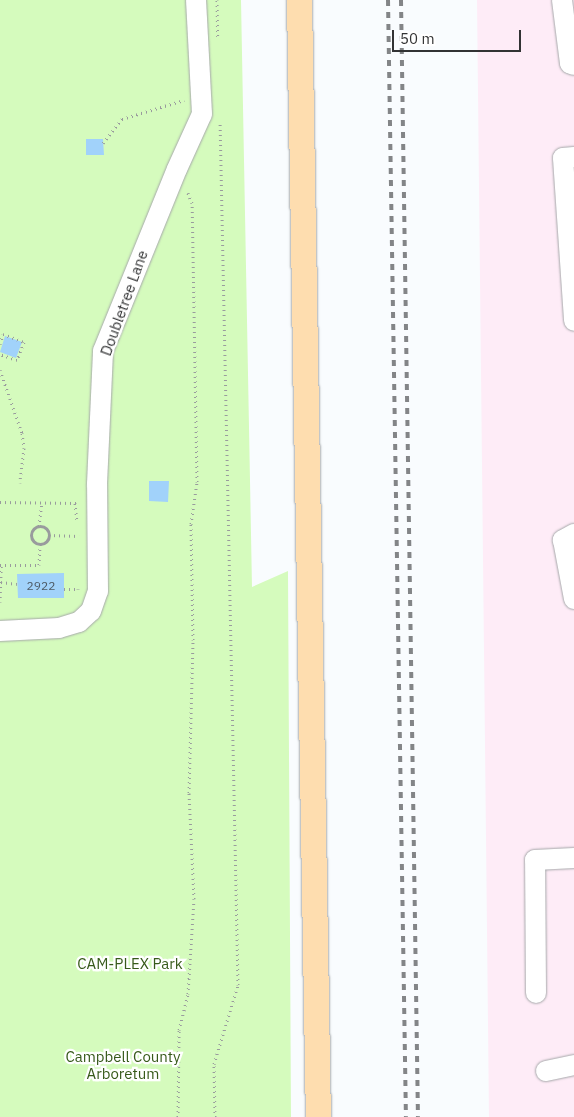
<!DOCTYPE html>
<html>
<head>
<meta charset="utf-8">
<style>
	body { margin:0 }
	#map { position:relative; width:574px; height:1117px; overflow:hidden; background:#f9fcfe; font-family:"IBM Plex Sans",sans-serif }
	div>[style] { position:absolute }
	.industrial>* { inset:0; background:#feecf7 }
	.green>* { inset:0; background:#d5fbbd }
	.building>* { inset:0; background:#a1d2fa }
	.path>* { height:3px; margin-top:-1.5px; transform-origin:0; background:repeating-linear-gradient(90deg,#999b9d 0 1px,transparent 0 5px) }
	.path>.ring { margin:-1.5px; padding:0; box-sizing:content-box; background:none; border:3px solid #999b9d; border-radius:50% }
	.roads { filter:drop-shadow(0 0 1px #a6a8aa) drop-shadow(0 0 1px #a6a8aa) }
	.minor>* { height:20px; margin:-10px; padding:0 10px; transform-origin:10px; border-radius:10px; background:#fff }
	.major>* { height:25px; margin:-12.5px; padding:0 12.5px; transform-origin:12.5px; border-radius:12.5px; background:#feddaf }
	.rail>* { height:4px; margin-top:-2px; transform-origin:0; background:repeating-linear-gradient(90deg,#838587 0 6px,transparent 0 12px) }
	span { translate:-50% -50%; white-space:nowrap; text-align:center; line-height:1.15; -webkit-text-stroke:4.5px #fff; paint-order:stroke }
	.number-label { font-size:12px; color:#4e5b66 }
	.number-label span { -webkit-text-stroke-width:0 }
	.street-label { font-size:15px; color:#323334 }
	.park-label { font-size:15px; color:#375a1a }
	.scale { position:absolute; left:392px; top:30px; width:129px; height:22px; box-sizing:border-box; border:2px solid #323334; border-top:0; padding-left:6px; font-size:15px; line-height:18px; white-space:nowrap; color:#323334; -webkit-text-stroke:4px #fff; paint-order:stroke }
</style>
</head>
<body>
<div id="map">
	<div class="industrial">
		<i style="clip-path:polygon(477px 0,574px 0,574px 1117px,489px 1117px)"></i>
	</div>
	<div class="green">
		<i style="clip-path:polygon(0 0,241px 0,252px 587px,288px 571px,291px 1117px,0 1117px)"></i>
	</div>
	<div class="building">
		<i style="clip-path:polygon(86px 139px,103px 139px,104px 155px,86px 155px)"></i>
		<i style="clip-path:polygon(5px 336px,22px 342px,16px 358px,0 352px)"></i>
		<i style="clip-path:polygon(149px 481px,169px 481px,168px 502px,149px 501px)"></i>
		<i style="clip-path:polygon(64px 573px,64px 598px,18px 598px,17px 574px)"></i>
	</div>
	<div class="path">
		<i style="left:217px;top:0;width:39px;rotate:89deg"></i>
		<i style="left:103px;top:143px;width:31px;rotate:-52deg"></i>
		<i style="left:122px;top:119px;width:65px;rotate:-17deg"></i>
		<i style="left:0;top:344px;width:10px;rotate:-73deg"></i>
		<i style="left:3px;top:334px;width:22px;rotate:21deg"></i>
		<i style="left:24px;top:342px;width:19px;rotate:111deg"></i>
		<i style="left:17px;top:360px;width:18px;rotate:-161deg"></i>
		<i style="left:0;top:370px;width:67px;rotate:70.8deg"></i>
		<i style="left:22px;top:433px;width:15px;rotate:82deg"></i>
		<i style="left:24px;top:448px;width:35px;rotate:97deg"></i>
		<i style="left:0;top:502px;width:76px;rotate:0.8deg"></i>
		<i style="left:75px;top:503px;width:19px;rotate:84deg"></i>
		<i style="left:39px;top:526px;width:24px;rotate:-83deg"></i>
		<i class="ring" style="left:31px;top:526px;width:15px;height:15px"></i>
		<i style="left:49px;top:535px;width:30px;rotate:2deg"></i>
		<i style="left:0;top:565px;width:39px"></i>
		<i style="left:39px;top:565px;width:21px;rotate:-87deg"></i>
		<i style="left:1px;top:582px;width:16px;rotate:7deg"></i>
		<i style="left:64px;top:589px;width:14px"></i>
		<i style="left:78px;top:589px;width:3px;rotate:-90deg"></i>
		<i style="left:0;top:602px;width:37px;rotate:-88deg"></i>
		<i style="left:178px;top:1117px;width:87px;rotate:-89.3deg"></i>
		<i style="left:179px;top:1030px;width:37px;rotate:-76deg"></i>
		<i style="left:188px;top:994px;width:95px;rotate:-86.4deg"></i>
		<i style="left:194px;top:899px;width:106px;rotate:-92.7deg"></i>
		<i style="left:189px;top:793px;width:153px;rotate:-88.5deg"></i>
		<i style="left:193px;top:640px;width:116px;rotate:-91deg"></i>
		<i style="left:191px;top:524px;width:42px;rotate:-81.9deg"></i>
		<i style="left:197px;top:482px;width:279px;rotate:-91deg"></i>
		<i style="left:192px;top:203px;width:11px;rotate:-112deg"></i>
		<i style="left:215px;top:1117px;width:53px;rotate:-91.1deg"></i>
		<i style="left:214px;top:1064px;width:83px;rotate:-73.1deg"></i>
		<i style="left:238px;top:985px;width:864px;rotate:-91.19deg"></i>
	</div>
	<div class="roads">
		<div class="minor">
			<i style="left:562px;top:0;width:64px;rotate:82.8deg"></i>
			<i style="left:570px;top:63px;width:4px;rotate:27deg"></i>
			<i style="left:574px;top:157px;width:11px;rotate:175deg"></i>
			<i style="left:563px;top:158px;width:163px;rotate:86.1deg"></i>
			<i style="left:574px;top:534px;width:13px;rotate:151deg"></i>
			<i style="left:563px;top:540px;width:60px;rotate:79.4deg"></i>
			<i style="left:0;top:631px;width:59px;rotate:-2.9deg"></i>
			<i style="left:59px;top:628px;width:21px;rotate:-17deg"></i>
			<i style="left:79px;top:622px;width:16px;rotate:-43deg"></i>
			<i style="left:91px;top:611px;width:21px;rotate:-71deg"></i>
			<i style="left:98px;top:591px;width:107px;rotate:-90.5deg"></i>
			<i style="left:97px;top:484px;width:133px;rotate:-87.4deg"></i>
			<i style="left:103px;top:351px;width:196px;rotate:-67.9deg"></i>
			<i style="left:177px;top:169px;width:60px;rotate:-65.6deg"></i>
			<i style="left:202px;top:114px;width:114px;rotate:-93deg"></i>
			<i style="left:536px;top:993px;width:133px;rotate:-90.4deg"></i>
			<i style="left:535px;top:860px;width:39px;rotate:-3deg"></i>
			<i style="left:546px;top:1071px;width:29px;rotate:-12deg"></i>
		</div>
		<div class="major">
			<i style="left:299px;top:0;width:1117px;rotate:89.03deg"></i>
		</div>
	</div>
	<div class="rail">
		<i style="left:388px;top:0;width:1117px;rotate:89.08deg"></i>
		<i style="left:401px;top:0;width:1117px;rotate:89.13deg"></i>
	</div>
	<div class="number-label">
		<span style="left:41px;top:586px">2922</span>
	</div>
	<div class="street-label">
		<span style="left:124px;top:303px;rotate:-70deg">Doubletree Lane</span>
	</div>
	<div class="park-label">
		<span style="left:130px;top:964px">CAM-PLEX Park</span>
		<span style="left:123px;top:1065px">Campbell County<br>Arboretum</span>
	</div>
	<div class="scale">50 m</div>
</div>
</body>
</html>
